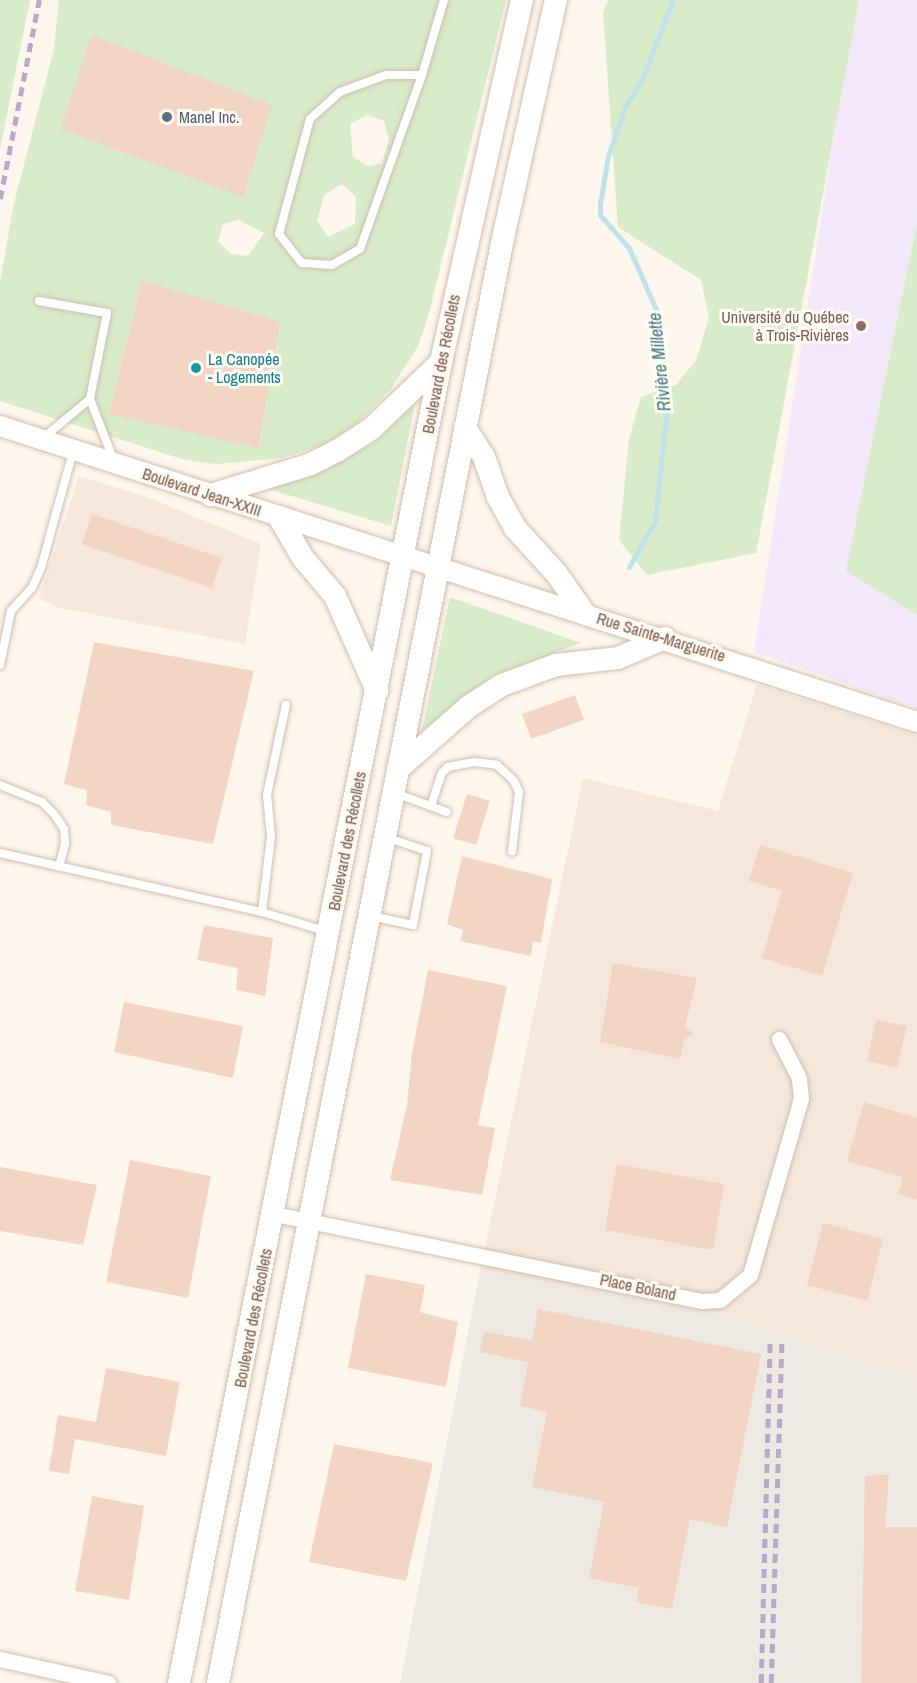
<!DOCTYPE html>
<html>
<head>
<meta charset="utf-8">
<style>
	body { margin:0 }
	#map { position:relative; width:917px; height:1683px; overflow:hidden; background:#fdf6ec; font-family:"Archivo Narrow",sans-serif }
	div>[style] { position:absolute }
	.residential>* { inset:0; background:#f5e8da }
	.industrial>* { inset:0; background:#efe9e4 }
	.education>* { inset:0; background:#f3e8fa }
	.green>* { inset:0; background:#d8ecc9 }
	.stream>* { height:5px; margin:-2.5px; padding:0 2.5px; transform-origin:2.5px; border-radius:2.5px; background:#bfe3e8 }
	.building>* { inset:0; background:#f3d5c3 }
	.roads { filter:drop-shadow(0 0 2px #d1beb0) drop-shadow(0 0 2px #d1beb0) }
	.service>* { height:8px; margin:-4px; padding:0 4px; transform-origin:4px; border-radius:4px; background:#fff }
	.minor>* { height:15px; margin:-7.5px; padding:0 7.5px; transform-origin:7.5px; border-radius:7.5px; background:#fff }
	.tertiary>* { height:20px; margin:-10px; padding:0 10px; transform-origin:10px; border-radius:10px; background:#fff }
	.secondary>* { height:22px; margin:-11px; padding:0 11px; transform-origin:11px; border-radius:11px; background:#fff }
	.rail>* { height:4.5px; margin-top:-2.25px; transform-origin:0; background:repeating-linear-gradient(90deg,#b9a8c9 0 9px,transparent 0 15px) }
	.dots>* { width:16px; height:16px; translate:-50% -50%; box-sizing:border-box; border:3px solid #fffaf3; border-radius:50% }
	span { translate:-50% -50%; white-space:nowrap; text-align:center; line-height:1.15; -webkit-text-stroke:6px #fffaf3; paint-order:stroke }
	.service-label { font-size:16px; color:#4e5e75 }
	.left { translate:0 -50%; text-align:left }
	.education-label { font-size:16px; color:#785e54 }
	.right { translate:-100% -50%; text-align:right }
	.culture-label { font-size:16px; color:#0d838f }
	.street-label { font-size:16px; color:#7a5c4d }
	.water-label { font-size:18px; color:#437c86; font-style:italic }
</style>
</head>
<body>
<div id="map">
	<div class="residential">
		<i style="clip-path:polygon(79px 476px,147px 497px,261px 544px,245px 644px,56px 607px,39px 598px)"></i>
		<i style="clip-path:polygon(757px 684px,917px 736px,917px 1378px,705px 1309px,480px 1271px,583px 778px,718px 811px)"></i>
	</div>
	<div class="industrial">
		<i style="clip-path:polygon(480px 1271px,705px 1309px,917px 1378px,917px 1683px,400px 1683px)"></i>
	</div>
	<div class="education">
		<i style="clip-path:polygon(855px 0,917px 0,917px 708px,754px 652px)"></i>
	</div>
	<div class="green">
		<i style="clip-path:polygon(0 0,30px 0,0 149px)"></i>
		<i style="clip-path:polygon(evenodd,59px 0,506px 0,428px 317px,418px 346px,391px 389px,357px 424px,326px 444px,281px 458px,217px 464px,185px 460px,0 401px,0 283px,14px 203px,54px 49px,59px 0,367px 115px,384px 121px,389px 140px,382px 163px,368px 166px,353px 157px,350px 124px,367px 115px,59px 0,342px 184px,356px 197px,355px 224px,328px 237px,317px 220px,325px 194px,342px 184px,59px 0,239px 220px,264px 233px,248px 256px,231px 254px,218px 241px,223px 224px,239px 220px)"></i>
		<i style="clip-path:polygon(608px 0,859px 0,756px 553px,647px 575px,619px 540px,629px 439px,641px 397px,676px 385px,696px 360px,709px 318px,701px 280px,618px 227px,603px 12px)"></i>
		<i style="clip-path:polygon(917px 223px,917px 615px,846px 571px)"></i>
		<i style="clip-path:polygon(415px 404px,391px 526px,265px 488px,319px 473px,375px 442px)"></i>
		<i style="clip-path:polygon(450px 597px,581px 643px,492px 676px,422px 731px)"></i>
	</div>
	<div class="stream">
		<i style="left:629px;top:567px;width:53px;rotate:-60.5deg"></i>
		<i style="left:655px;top:521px;width:104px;rotate:-83.9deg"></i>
		<i style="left:666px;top:418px;width:102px;rotate:-93.9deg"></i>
		<i style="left:659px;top:316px;width:74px;rotate:-113.8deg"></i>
		<i style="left:629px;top:248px;width:44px;rotate:-131.3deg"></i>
		<i style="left:600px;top:215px;width:11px;rotate:-90deg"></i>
		<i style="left:600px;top:204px;width:49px;rotate:-80.5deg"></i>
		<i style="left:608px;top:156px;width:52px;rotate:-70.9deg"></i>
		<i style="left:625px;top:107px;width:35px;rotate:-59deg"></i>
		<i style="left:643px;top:77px;width:83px;rotate:-68.7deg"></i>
	</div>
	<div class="building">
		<i style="clip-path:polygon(91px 35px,272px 105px,243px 197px,61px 129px)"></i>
		<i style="clip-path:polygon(142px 281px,280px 322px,258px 448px,109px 414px)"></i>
		<i style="clip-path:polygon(92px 514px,222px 558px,212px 588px,82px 544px)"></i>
		<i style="clip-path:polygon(94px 642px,254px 671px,213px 844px,111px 825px,111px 812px,86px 805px,87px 790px,64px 784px)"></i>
		<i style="clip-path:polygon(575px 695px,584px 720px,531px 739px,522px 714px)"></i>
		<i style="clip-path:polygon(467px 794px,490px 801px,476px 845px,453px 838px)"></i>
		<i style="clip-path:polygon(760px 845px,853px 873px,822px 976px,762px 958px,782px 891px,749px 881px)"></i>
		<i style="clip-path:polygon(462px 856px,552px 879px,541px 943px,533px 941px,531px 956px,460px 941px,463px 930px,447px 924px)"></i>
		<i style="clip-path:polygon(204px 925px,273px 938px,265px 996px,236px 990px,238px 968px,197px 960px)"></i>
		<i style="clip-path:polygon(613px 963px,697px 978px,685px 1027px,693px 1033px,684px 1040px,680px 1059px,600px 1042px)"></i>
		<i style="clip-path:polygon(428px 970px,507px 986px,478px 1125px,495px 1128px,482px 1195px,390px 1180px,407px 1105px,412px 1053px)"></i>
		<i style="clip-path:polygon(124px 1002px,243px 1026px,233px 1078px,114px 1052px)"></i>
		<i style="clip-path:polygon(876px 1020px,907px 1026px,897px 1068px,867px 1061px)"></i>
		<i style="clip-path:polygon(864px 1102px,917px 1118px,917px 1200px,898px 1194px,903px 1177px,847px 1161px)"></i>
		<i style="clip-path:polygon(130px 1160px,211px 1176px,188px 1298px,106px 1282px)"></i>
		<i style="clip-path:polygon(617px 1164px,724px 1184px,713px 1250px,605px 1230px)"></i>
		<i style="clip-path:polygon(0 1167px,97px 1185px,83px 1245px,0 1231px)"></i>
		<i style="clip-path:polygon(823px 1223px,883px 1239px,867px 1301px,807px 1285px)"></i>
		<i style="clip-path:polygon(366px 1274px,425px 1285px,420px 1312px,458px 1322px,446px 1387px,348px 1368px)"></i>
		<i style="clip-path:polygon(538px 1309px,761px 1354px,727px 1527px,690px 1519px,672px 1609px,636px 1602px,639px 1588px,589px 1578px,604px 1502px,532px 1487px,547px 1412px,520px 1406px,528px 1362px,480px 1352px,484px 1331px,532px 1341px)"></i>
		<i style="clip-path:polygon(106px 1368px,180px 1382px,166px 1456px,75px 1439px,69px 1474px,49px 1471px,58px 1415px,96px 1422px)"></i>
		<i style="clip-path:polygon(334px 1444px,433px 1463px,406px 1581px,309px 1562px)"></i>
		<i style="clip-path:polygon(889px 1474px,885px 1527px,917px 1527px,917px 1683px,861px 1683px,865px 1476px)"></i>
		<i style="clip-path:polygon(92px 1496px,144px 1506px,129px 1600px,75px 1591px)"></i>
	</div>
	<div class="roads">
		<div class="service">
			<i style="left:422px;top:75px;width:36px;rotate:180deg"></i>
			<i style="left:386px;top:75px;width:49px;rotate:159.7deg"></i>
			<i style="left:340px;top:92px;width:40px;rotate:138deg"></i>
			<i style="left:310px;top:119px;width:119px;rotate:105.1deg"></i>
			<i style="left:279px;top:234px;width:37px;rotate:52deg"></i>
			<i style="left:302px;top:263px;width:30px;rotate:4deg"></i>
			<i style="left:332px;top:265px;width:32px;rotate:-30deg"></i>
			<i style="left:360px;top:249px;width:185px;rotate:-70.4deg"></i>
			<i style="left:422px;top:75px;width:78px;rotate:-73.7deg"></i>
			<i style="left:39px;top:301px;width:69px;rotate:10deg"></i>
			<i style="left:107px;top:313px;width:88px;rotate:101.2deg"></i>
			<i style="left:90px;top:399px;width:66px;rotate:68.8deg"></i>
			<i style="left:43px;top:438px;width:61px;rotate:-39.7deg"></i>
			<i style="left:0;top:665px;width:55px;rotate:-78.5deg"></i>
			<i style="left:11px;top:611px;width:31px;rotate:-48deg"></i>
			<i style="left:32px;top:588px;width:22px;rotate:-66deg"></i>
			<i style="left:41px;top:568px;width:120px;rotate:-74.6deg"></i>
			<i style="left:0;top:785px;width:45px;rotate:22deg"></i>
			<i style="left:42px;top:802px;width:17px;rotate:45deg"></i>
			<i style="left:54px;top:814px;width:18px;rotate:56deg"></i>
			<i style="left:64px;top:829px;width:15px;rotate:86deg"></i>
			<i style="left:65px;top:844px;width:23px;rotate:105deg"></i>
			<i style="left:395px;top:793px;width:55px;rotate:20.1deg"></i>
			<i style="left:431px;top:806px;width:35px;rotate:-72deg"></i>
			<i style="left:442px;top:773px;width:8px;rotate:-45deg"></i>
			<i style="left:448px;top:767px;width:26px;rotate:-11deg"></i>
			<i style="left:474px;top:762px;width:23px;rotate:7deg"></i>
			<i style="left:497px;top:765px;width:23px;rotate:43deg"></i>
			<i style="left:514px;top:781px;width:12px;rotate:66deg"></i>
			<i style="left:519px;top:792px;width:60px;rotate:96.7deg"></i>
			<i style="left:0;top:853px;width:269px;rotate:12.7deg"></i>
			<i style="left:262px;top:912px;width:66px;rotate:16.8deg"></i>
			<i style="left:262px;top:912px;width:77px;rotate:-83.2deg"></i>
			<i style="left:271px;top:836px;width:41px;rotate:-95.6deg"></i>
			<i style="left:267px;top:795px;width:92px;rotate:-78.1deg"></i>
			<i style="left:371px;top:916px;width:43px;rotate:12.1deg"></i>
			<i style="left:413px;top:925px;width:75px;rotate:-79.3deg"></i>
			<i style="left:427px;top:851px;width:41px;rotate:-161.6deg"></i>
		</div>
		<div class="minor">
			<i style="left:274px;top:1214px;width:437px;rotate:11.5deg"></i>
			<i style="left:702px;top:1301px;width:18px;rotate:-3deg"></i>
			<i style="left:720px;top:1300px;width:39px;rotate:-40deg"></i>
			<i style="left:750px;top:1275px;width:184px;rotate:-73.9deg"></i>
			<i style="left:801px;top:1098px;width:20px;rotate:-96deg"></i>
			<i style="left:799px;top:1078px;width:44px;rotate:-117.1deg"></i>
			<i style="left:0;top:1659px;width:111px;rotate:12.5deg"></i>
		</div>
		<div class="tertiary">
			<i style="left:0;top:426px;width:964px;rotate:17.89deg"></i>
		</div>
		<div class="secondary">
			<i style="left:465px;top:428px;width:35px;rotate:57deg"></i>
			<i style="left:484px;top:457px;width:42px;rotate:70.7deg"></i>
			<i style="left:498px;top:497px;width:35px;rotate:61deg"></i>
			<i style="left:515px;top:528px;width:61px;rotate:47.7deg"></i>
			<i style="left:556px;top:573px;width:49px;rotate:55deg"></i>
			<i style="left:211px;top:495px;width:105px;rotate:-17.2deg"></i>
			<i style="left:311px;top:464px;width:29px;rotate:-27deg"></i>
			<i style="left:337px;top:451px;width:40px;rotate:-32.9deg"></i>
			<i style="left:371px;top:429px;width:97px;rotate:-43.7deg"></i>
			<i style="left:279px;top:517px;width:48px;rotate:59.7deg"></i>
			<i style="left:303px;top:558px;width:50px;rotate:49.9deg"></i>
			<i style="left:335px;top:596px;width:104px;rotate:66.1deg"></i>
			<i style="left:398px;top:769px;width:94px;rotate:-41.5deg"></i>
			<i style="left:468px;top:707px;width:40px;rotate:-32.9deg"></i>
			<i style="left:502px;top:685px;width:58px;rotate:-20.3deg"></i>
			<i style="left:556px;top:665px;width:62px;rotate:-6.4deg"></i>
			<i style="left:618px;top:658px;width:51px;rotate:-23.1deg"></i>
			<i style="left:179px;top:1683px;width:1347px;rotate:-78.78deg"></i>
			<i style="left:441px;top:362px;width:371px;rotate:-77.4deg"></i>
			<i style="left:218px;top:1683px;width:1468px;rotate:-78.84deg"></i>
			<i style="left:502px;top:243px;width:249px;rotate:-77.5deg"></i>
		</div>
	</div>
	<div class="rail">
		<i style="left:0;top:199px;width:203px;rotate:-78.9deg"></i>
		<i style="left:761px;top:1683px;width:343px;rotate:-88.5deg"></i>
		<i style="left:771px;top:1683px;width:341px;rotate:-88.2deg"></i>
	</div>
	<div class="dots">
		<i style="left:167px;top:117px;background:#5c6f8a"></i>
		<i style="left:861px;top:326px;background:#8d6e63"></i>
		<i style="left:196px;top:368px;background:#0f9aa8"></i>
	</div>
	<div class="service-label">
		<span class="left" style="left:179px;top:117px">Manel Inc.</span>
	</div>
	<div class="education-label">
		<span class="right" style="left:849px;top:326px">Université du Québec<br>à Trois-Rivières</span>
	</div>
	<div class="culture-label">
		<span class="left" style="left:208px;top:368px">La Canopée<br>- Logements</span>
	</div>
	<div class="street-label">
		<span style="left:441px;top:364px;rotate:-79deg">Boulevard des Récollets</span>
		<span style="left:202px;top:492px;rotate:18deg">Boulevard Jean-XXIII</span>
		<span style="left:661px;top:637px;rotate:17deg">Rue Sainte-Marguerite</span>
		<span style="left:347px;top:841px;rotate:-79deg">Boulevard des Récollets</span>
		<span style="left:638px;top:1287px;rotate:12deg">Place Boland</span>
		<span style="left:253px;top:1318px;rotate:-79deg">Boulevard des Récollets</span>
	</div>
	<div class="water-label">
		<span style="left:660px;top:362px;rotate:-96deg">Rivière Millette</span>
	</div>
</div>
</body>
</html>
